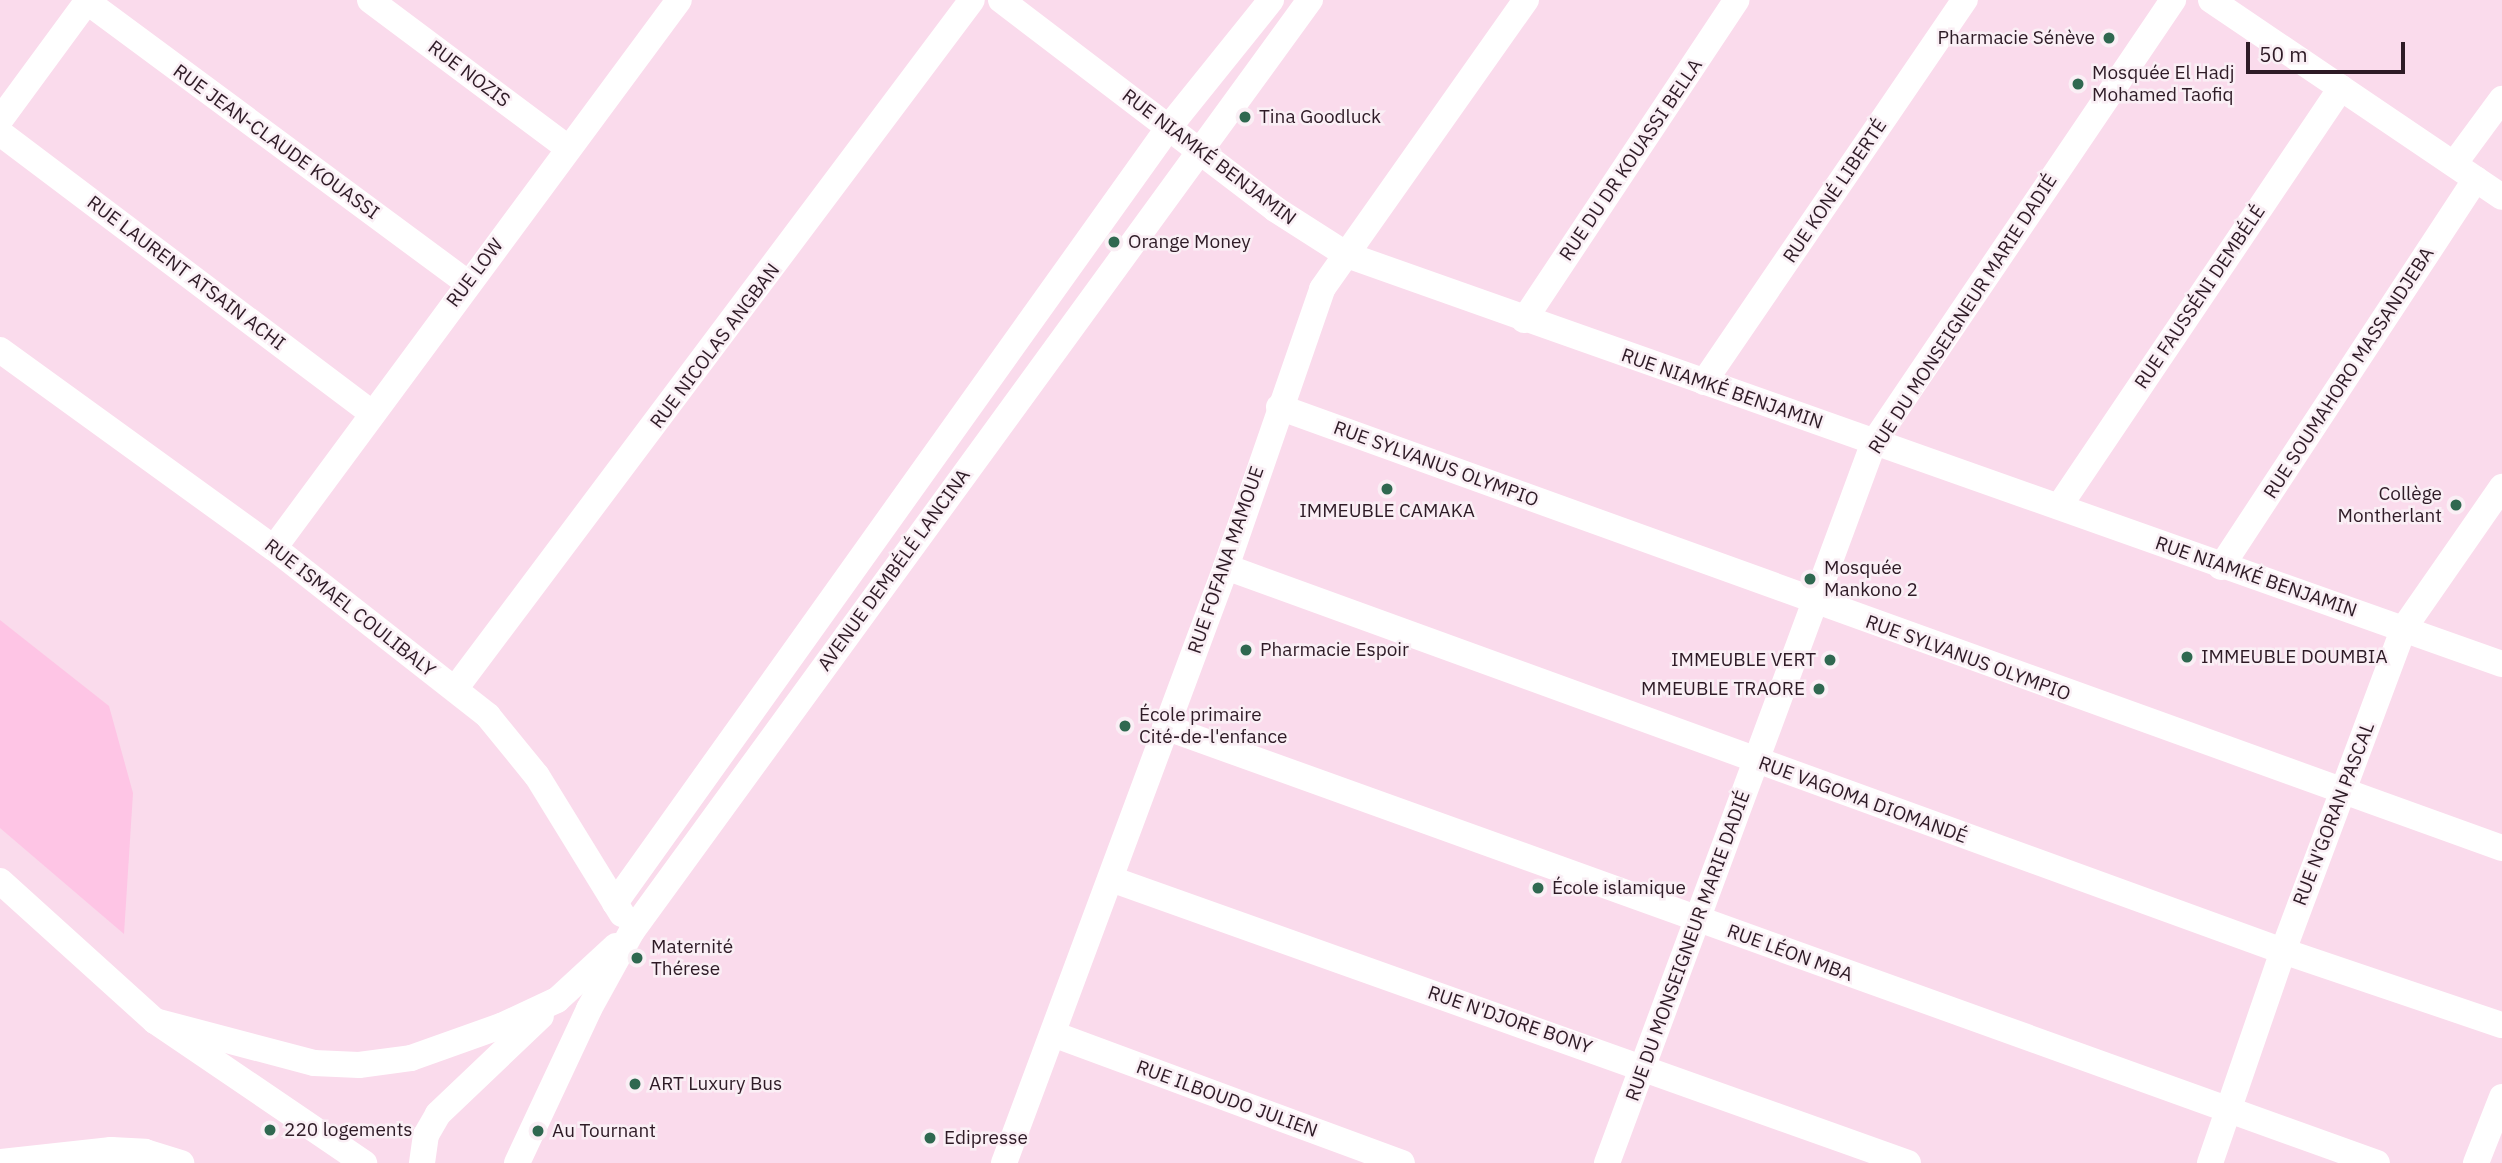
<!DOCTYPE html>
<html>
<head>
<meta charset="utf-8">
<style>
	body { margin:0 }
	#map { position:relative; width:2502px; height:1163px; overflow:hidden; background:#fadbec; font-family:"IBM Plex Sans",sans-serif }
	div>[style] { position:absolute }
	.built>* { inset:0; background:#fec5e5 }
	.minor>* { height:26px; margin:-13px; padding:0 13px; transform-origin:13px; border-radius:13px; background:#fff }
	.dots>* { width:19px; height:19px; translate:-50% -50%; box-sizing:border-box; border:4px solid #faeff5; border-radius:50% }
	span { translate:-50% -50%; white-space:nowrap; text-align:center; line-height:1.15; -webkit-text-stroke:5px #faeff5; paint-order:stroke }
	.poi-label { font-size:19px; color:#2e1b26 }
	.right { translate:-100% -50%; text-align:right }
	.left { translate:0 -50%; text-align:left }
	.street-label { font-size:19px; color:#2e1b26 }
	.scale { position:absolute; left:2246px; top:42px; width:159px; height:32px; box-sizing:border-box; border:4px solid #2e1b26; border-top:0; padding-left:9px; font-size:21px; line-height:24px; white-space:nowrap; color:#2e1b26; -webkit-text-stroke:5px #faeff5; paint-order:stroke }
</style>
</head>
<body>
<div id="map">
	<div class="built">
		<i style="clip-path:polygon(0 620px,109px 706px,133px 793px,124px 934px,0 828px)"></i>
	</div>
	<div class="minor">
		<i style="left:85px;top:0;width:476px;rotate:36.5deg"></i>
		<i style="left:370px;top:0;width:247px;rotate:36.8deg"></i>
		<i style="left:1001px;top:0;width:345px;rotate:37.3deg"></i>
		<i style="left:1275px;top:209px;width:85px;rotate:32.6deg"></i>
		<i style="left:1347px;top:255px;width:1225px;rotate:19.5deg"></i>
		<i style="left:2211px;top:0;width:351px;rotate:34.1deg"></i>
		<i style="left:0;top:120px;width:149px;rotate:-53.7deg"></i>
		<i style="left:0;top:133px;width:466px;rotate:37deg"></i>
		<i style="left:2454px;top:164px;width:81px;rotate:-53.6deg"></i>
		<i style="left:1524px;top:320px;width:384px;rotate:-56.4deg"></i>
		<i style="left:0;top:350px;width:338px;rotate:35.9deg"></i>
		<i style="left:274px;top:548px;width:272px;rotate:38.1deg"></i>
		<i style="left:488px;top:716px;width:77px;rotate:50.8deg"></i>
		<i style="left:537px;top:776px;width:162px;rotate:58.4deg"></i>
		<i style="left:1704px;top:382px;width:463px;rotate:-55.7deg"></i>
		<i style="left:1279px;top:407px;width:1300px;rotate:19.83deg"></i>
		<i style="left:2060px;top:505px;width:503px;rotate:-56.03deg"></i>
		<i style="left:274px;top:548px;width:681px;rotate:-53.53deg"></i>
		<i style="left:1226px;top:567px;width:1125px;rotate:19.97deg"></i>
		<i style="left:2283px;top:951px;width:231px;rotate:18.7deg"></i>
		<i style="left:2221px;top:567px;width:464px;rotate:-56.7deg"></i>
		<i style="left:455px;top:689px;width:861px;rotate:-53.12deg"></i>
		<i style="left:1165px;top:727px;width:1288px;rotate:19.79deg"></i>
		<i style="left:1111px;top:879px;width:846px;rotate:19.61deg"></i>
		<i style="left:0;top:881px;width:209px;rotate:42.1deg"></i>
		<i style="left:155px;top:1021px;width:253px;rotate:34.2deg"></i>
		<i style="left:615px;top:903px;width:953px;rotate:-54.48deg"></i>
		<i style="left:1169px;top:127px;width:163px;rotate:-51.2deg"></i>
		<i style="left:155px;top:1021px;width:164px;rotate:14.8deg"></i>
		<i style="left:314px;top:1063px;width:45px;rotate:2.5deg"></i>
		<i style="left:359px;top:1065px;width:52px;rotate:-7.7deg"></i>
		<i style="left:411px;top:1058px;width:96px;rotate:-19.6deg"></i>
		<i style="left:501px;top:1026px;width:62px;rotate:-24.9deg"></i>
		<i style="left:557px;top:1000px;width:80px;rotate:-42.5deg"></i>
		<i style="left:1053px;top:1034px;width:372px;rotate:20.3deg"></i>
		<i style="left:0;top:1162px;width:112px;rotate:-6.2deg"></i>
		<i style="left:111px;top:1150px;width:34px;rotate:3deg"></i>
		<i style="left:145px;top:1152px;width:38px;rotate:17deg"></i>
		<i style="left:422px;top:1163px;width:28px;rotate:-82deg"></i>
		<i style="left:426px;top:1135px;width:24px;rotate:-60deg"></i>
		<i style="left:438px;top:1114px;width:142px;rotate:-43.6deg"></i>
		<i style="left:517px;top:1163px;width:170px;rotate:-64.9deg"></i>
		<i style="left:589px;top:1009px;width:89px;rotate:-61.1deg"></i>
		<i style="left:632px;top:931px;width:1152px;rotate:-53.94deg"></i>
		<i style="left:1004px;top:1163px;width:636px;rotate:-69.57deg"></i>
		<i style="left:1226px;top:567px;width:294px;rotate:-70.9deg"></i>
		<i style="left:1322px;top:289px;width:354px;rotate:-54.8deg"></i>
		<i style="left:1607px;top:1163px;width:769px;rotate:-69.68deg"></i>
		<i style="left:1874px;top:442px;width:534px;rotate:-55.92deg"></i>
		<i style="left:2210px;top:1163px;width:224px;rotate:-71deg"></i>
		<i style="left:2283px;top:951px;width:345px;rotate:-69.5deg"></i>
		<i style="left:2404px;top:628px;width:172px;rotate:-55.2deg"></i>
		<i style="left:2476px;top:1163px;width:71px;rotate:-68.5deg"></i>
	</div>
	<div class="dots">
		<i style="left:2109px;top:38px;background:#2f6850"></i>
		<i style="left:2078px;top:84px;background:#2f6850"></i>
		<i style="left:1245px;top:117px;background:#2f6850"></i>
		<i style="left:1114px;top:242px;background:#2f6850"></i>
		<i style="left:1387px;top:489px;background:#2f6850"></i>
		<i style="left:2456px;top:505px;background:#2f6850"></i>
		<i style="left:1810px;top:579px;background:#2f6850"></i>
		<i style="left:1246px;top:650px;background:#2f6850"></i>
		<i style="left:2187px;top:657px;background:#2f6850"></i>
		<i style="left:1830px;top:660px;background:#2f6850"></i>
		<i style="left:1819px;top:689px;background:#2f6850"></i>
		<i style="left:1125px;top:726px;background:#2f6850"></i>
		<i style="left:1538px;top:888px;background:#2f6850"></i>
		<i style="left:637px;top:958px;background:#2f6850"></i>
		<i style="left:635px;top:1084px;background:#2f6850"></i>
		<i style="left:270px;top:1130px;background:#2f6850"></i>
		<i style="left:538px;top:1131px;background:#2f6850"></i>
		<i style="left:930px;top:1138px;background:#2f6850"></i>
	</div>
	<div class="poi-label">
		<span class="right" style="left:2095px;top:38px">Pharmacie Sénève</span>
		<span class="left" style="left:2092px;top:84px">Mosquée El Hadj<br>Mohamed Taofiq</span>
		<span class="left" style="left:1259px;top:117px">Tina Goodluck</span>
		<span class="left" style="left:1128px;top:242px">Orange Money</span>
		<span class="right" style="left:2442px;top:505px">Collège<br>Montherlant</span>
		<span style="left:1387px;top:511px">IMMEUBLE CAMAKA</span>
		<span class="left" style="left:1824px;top:579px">Mosquée<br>Mankono 2</span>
		<span class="left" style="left:1260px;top:650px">Pharmacie Espoir</span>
		<span class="left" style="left:2201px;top:657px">IMMEUBLE DOUMBIA</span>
		<span class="right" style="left:1816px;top:660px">IMMEUBLE VERT</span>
		<span class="right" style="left:1805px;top:689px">MMEUBLE TRAORE</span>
		<span class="left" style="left:1139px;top:726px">École primaire<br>Cité-de-l'enfance</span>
		<span class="left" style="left:1552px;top:888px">École islamique</span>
		<span class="left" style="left:651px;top:958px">Maternité<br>Thérese</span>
		<span class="left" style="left:649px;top:1084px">ART Luxury Bus</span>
		<span class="left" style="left:284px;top:1130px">220 logements</span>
		<span class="left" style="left:552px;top:1131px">Au Tournant</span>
		<span class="left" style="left:944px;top:1138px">Edipresse</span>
	</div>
	<div class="street-label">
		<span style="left:469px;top:74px;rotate:37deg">RUE NOZIS</span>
		<span style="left:276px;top:142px;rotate:36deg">RUE JEAN-CLAUDE KOUASSI</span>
		<span style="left:1209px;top:157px;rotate:37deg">RUE NIAMKÉ BENJAMIN</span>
		<span style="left:1631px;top:160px;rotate:-56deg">RUE DU DR KOUASSI BELLA</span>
		<span style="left:1835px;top:191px;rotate:-56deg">RUE KONÉ LIBERTÉ</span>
		<span style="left:186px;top:273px;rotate:37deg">RUE LAURENT ATSAIN ACHI</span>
		<span style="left:475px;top:273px;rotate:-53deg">RUE LOW</span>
		<span style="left:2200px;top:297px;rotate:-56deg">RUE FAUSSÉNI DEMBÉLÉ</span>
		<span style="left:1963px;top:314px;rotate:-57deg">RUE DU MONSEIGNEUR MARIE DADIÉ</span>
		<span style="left:715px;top:346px;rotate:-53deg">RUE NICOLAS ANGBAN</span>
		<span style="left:2349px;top:373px;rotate:-57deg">RUE SOUMAHORO MASSANDJEBA</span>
		<span style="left:1722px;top:389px;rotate:19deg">RUE NIAMKÉ BENJAMIN</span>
		<span style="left:1436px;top:464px;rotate:20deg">RUE SYLVANUS OLYMPIO</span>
		<span style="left:1226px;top:560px;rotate:-71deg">RUE FOFANA MAMOUE</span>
		<span style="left:894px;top:570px;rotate:-54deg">AVENUE DEMBÉLÉ LANCINA</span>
		<span style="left:2256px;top:577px;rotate:19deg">RUE NIAMKÉ BENJAMIN</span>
		<span style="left:350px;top:608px;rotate:38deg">RUE ISMAEL COULIBALY</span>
		<span style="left:1968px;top:658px;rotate:20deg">RUE SYLVANUS OLYMPIO</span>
		<span style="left:1863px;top:800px;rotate:20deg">RUE VAGOMA DIOMANDÉ</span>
		<span style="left:2334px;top:814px;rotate:-69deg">RUE N'GORAN PASCAL</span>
		<span style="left:1688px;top:946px;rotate:-70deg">RUE DU MONSEIGNEUR MARIE DADIÉ</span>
		<span style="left:1790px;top:953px;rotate:20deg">RUE LÉON MBA</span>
		<span style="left:1510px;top:1020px;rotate:19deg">RUE N'DJORE BONY</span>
		<span style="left:1227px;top:1099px;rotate:20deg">RUE ILBOUDO JULIEN</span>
	</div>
	<div class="scale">50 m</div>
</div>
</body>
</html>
